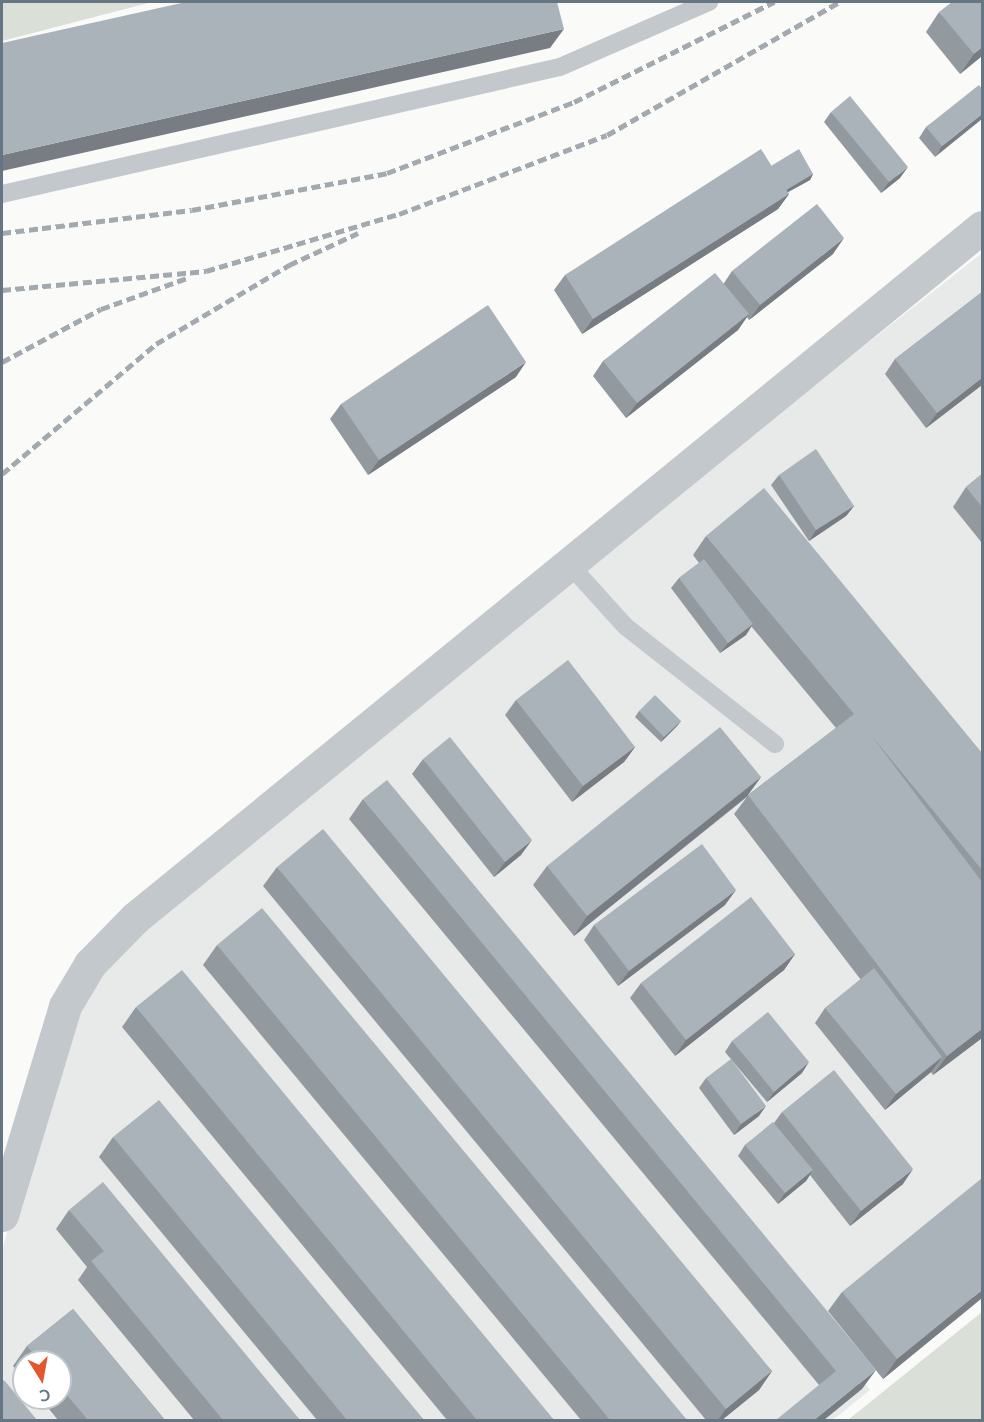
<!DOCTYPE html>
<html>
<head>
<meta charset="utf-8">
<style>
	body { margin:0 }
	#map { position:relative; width:984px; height:1422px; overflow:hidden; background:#fafaf8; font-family:Mulish,sans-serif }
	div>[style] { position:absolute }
	.built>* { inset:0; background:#e8e9e9 }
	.green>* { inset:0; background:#dadfd7 }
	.service>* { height:18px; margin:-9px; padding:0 9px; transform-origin:9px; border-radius:9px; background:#c3c8cc }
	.minor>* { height:33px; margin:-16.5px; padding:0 16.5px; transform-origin:16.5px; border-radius:16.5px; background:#c3c8cc }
	.rail>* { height:4.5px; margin-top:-2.25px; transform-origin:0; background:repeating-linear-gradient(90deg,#a2aab0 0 9px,transparent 0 13.5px) }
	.wall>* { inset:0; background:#929a9f }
	.shaded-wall>* { inset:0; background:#777d82 }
	.building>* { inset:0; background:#aab3b9 }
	span { translate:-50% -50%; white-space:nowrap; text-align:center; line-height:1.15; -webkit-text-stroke:6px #fff; paint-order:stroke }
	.frame { position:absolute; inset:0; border:3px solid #657683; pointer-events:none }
	.north { position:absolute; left:12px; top:1350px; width:60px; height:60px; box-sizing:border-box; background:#fff; border:2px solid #c1c8cd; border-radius:50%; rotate:169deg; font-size:16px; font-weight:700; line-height:24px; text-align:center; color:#657683 }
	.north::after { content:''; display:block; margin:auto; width:21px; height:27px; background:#e4572e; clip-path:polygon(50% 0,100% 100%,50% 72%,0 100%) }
</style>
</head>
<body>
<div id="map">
	<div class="built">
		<i style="clip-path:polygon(evenodd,982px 253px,982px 1288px,877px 1371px,375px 785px,870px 1390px,833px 1420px,2px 1420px,2px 1251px,71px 1007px,97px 970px,347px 753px,982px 253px,24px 1362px,60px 1362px,60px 1398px,24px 1398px,24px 1362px)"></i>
	</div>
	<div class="green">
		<i style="clip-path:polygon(2px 2px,152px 2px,2px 41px)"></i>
		<i style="clip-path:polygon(982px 1312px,982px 1420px,848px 1420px)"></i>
	</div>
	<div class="service">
		<i style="left:2px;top:194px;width:572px;rotate:-12.82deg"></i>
		<i style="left:560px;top:67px;width:163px;rotate:-23.6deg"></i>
		<i style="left:569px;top:564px;width:84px;rotate:47.9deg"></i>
		<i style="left:625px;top:626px;width:191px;rotate:38.2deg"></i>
	</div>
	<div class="minor">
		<i style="left:2px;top:1215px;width:218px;rotate:-73.2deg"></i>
		<i style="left:65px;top:1006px;width:49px;rotate:-59.2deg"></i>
		<i style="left:90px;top:964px;width:64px;rotate:-45.6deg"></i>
		<i style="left:135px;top:918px;width:1093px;rotate:-39.21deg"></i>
	</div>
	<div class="rail">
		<i style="left:2px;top:233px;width:191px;rotate:-6.9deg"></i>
		<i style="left:192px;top:210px;width:198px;rotate:-10.7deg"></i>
		<i style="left:387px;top:173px;width:200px;rotate:-20.8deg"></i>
		<i style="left:574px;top:102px;width:224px;rotate:-26.6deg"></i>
		<i style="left:2px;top:290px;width:205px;rotate:-5.3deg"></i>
		<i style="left:206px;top:271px;width:201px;rotate:-16.5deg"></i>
		<i style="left:399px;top:214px;width:222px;rotate:-20.8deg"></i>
		<i style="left:607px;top:135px;width:267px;rotate:-29.8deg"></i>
		<i style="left:2px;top:362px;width:112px;rotate:-28.2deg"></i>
		<i style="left:101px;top:309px;width:91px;rotate:-19.8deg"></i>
		<i style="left:2px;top:474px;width:202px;rotate:-40.2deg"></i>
		<i style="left:156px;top:344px;width:155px;rotate:-30.7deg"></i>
		<i style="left:289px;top:265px;width:76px;rotate:-24.9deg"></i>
	</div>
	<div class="wall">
		<i style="clip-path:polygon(939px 12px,982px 56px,960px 74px,926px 32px)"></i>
		<i style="clip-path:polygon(982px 89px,935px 157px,919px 138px,926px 127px)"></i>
		<i style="clip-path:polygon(831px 112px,900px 178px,881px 193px,824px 122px)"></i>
		<i style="clip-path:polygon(771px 166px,813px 174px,810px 180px,788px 192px,789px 194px,778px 209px,582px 334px,554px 290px,565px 275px)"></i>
		<i style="clip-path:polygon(833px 254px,749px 320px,747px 317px,738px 330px,626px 418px,593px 376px,603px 361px,724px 283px,732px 271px)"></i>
		<i style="clip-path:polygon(982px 292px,982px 385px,926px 428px,885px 374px,895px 359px)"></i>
		<i style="clip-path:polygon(516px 377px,368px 475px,330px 419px,341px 404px)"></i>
		<i style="clip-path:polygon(982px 474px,982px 543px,953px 507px,966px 487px)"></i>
		<i style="clip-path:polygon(779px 475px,854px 506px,846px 516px,809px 541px,771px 485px)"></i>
		<i style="clip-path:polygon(706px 536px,982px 753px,982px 1038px,933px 1075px,931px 1072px,885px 1110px,815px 1023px,825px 1008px,861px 980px,734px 814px,747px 797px,574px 936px,533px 885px,547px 866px,761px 777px,748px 795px,836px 728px,751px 626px,746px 635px,720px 653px,671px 588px,679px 578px,699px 563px,693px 555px)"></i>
		<i style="clip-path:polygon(516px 700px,635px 747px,624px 762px,572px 802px,505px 715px)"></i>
		<i style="clip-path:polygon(639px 711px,681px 721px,677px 726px,661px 742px,635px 717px)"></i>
		<i style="clip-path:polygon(423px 759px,521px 855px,494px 877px,412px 774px)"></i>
		<i style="clip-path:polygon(363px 799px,862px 1389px,819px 1385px,349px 819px)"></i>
		<i style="clip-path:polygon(277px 867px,772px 1371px,759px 1390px,722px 1420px,706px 1420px,263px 886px)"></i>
		<i style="clip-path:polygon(725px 905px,618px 986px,584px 940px,594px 925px)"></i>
		<i style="clip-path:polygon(217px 945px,687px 1420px,581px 1420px,203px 965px)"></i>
		<i style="clip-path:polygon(795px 954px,784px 970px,675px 1056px,630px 998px,641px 983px)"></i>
		<i style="clip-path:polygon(136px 1007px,554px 1420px,447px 1420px,122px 1027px)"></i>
		<i style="clip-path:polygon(732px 1041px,802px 1073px,767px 1102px,725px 1052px)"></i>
		<i style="clip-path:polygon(706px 1078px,759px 1116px,734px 1135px,699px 1088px)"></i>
		<i style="clip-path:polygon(782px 1112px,903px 1184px,850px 1226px,810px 1175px,806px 1181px,778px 1204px,738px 1156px,745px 1145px,774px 1123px)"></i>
		<i style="clip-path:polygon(113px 1137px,424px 1420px,317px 1420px,99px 1157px)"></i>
		<i style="clip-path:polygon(69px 1210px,300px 1420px,194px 1420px,78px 1280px,87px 1267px,56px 1229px)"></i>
		<i style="clip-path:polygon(842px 1292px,982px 1298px,883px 1379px,828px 1311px)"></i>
		<i style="clip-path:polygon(73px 1309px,165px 1420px,58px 1420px,40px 1398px,60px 1398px,60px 1362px,24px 1362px,24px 1379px,13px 1366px,27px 1346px)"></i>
	</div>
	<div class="shaded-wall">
		<i style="clip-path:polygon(564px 29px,550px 48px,2px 171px,2px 155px)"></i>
		<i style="clip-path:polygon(982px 47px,982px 56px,960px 74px,974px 54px)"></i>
		<i style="clip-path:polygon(982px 114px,982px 119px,935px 157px,942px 146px)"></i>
		<i style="clip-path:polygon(908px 167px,900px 178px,881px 193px,889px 182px)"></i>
		<i style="clip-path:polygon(813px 174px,810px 180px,781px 196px,785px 191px)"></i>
		<i style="clip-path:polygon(789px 194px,778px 209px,582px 334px,593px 319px)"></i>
		<i style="clip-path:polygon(844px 238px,833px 254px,749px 320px,760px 305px)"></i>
		<i style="clip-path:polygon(749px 314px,738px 330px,626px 418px,637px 403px)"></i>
		<i style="clip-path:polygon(526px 362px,516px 377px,368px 475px,379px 460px)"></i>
		<i style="clip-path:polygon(982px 378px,982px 385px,926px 428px,937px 413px)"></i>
		<i style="clip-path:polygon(854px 506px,846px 516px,809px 541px,816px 530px)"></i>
		<i style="clip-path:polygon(753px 624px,746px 635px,720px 653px,728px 643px)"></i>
		<i style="clip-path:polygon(681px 721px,677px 726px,661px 742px,664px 737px)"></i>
		<i style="clip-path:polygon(635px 747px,624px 762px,572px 802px,583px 786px)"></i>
		<i style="clip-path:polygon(761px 777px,747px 796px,574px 936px,587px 916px)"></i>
		<i style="clip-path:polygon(532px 840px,521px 855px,494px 877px,505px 862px)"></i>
		<i style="clip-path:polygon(736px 890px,725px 905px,618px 986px,629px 971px)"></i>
		<i style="clip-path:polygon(795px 954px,784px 970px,675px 1056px,686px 1040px)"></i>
		<i style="clip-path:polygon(982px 1029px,982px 1038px,933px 1075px,947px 1056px)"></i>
		<i style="clip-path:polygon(942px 1057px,931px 1072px,885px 1110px,896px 1094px)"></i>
		<i style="clip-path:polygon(809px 1062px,802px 1073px,767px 1102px,774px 1092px)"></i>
		<i style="clip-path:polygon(766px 1106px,759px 1116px,734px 1135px,741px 1124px)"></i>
		<i style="clip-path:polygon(913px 1169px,903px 1184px,850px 1226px,861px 1211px)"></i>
		<i style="clip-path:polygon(813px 1170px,806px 1181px,778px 1204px,785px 1193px)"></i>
		<i style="clip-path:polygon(982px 1290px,982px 1298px,883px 1379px,897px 1359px)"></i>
		<i style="clip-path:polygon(876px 1370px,862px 1389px,824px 1420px,814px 1420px)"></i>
		<i style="clip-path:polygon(772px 1371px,759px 1390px,722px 1420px,718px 1420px,726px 1409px)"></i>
	</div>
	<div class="building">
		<i style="clip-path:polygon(186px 2px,557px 2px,564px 29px,2px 155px,2px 43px)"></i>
		<i style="clip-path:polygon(952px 2px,982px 2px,982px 47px,974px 54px,939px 12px)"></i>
		<i style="clip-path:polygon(979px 85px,982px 89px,982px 114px,942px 146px,926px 127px)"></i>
		<i style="clip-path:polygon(850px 96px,908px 167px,889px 182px,831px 112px)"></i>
		<i style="clip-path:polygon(761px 149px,789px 194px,593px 319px,565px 275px)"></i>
		<i style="clip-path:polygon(799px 149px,813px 174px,786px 190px,771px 166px)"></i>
		<i style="clip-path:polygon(817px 204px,844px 238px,760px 305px,732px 271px)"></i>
		<i style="clip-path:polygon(715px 273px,749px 314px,637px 403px,603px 361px)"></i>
		<i style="clip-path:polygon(982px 292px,982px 378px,937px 413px,895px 359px)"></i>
		<i style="clip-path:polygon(488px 305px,526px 362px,379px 460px,341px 404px)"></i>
		<i style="clip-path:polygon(816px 449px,854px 506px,816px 530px,779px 475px)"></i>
		<i style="clip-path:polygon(982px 474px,982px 507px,966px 487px)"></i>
		<i style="clip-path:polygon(764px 488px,982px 753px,982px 870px,871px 735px,982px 882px,982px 1029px,947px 1056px,748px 795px,854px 714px,706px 536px)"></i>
		<i style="clip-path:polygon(704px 559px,753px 624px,728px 643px,679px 578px)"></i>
		<i style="clip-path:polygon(568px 660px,635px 747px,583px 786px,516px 700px)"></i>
		<i style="clip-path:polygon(655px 695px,681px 721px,664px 737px,639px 711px)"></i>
		<i style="clip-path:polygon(720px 727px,761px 777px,587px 916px,547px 866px)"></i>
		<i style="clip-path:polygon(450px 737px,532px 840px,505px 862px,423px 759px)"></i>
		<i style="clip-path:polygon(387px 780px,876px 1370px,814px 1420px,776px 1420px,836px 1371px,363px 799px)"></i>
		<i style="clip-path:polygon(323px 829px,772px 1371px,726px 1409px,277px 867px)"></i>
		<i style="clip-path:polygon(702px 844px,736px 890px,629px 971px,594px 925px)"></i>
		<i style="clip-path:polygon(751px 897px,795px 954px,686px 1040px,641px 983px)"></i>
		<i style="clip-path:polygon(262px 908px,687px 1420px,610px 1420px,217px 945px)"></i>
		<i style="clip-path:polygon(874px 968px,942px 1057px,896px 1094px,825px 1008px)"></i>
		<i style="clip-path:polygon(182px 970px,554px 1420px,477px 1420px,136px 1007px)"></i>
		<i style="clip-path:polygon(768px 1012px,809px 1062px,774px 1092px,732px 1041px)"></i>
		<i style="clip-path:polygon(731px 1059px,766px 1106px,741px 1124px,706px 1078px)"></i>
		<i style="clip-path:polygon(834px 1070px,913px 1169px,861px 1211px,782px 1112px)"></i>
		<i style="clip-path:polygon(159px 1100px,424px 1420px,347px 1420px,113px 1137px)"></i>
		<i style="clip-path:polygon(773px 1122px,813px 1170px,785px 1193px,745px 1145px)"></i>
		<i style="clip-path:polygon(982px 1178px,982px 1290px,897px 1359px,842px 1292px)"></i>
		<i style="clip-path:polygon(103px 1182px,300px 1420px,223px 1420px,91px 1261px,104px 1251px,69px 1210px)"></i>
		<i style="clip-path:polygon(73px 1309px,165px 1420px,88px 1420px,60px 1387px,60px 1362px,40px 1362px,27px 1346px)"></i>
		<i style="clip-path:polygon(4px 1380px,37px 1420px,2px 1420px,2px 1382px)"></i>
	</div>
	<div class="frame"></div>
	<div class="north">С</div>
</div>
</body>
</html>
